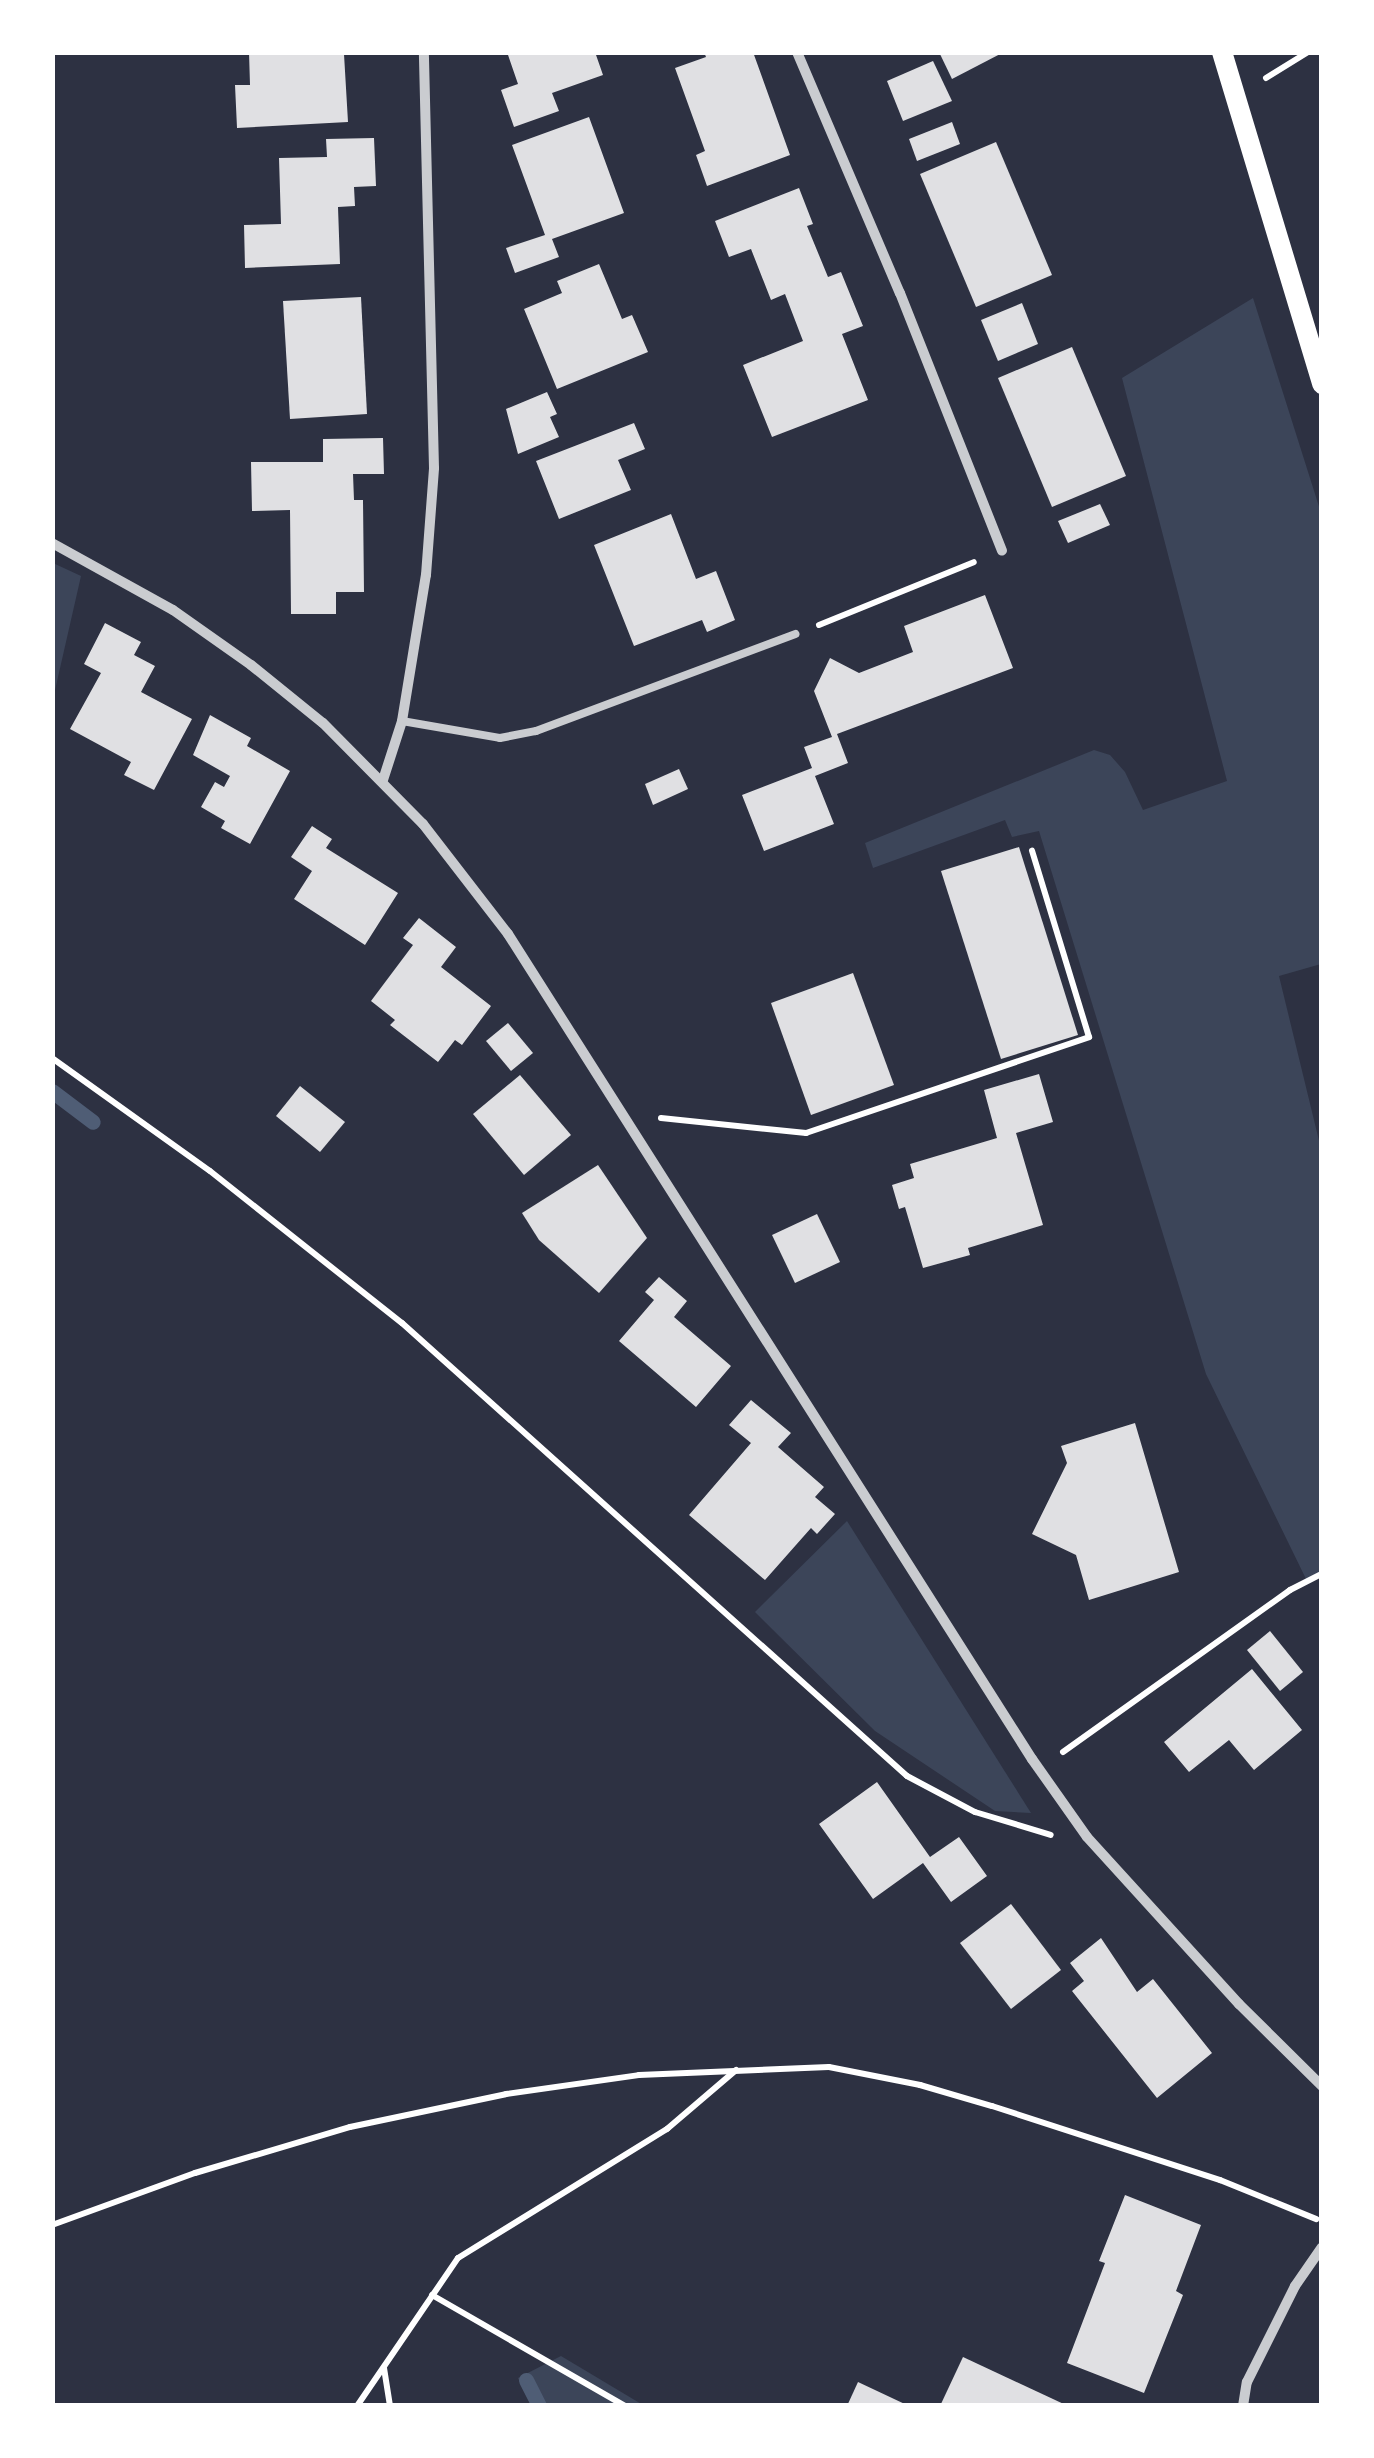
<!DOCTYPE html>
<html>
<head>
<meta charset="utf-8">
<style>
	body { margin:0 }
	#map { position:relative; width:1374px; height:2458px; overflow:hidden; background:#2d3142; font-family:Montserrat,sans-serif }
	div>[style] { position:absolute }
	.green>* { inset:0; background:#3c4559 }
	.stream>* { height:15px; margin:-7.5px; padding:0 7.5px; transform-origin:7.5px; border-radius:7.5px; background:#4f5d75 }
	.building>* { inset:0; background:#e0e0e3 }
	.path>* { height:6px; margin:-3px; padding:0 3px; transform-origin:3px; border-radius:3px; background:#fff }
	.service>* { height:8px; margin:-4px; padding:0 4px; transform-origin:4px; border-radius:4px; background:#caccd0 }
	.minor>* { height:10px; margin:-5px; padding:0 5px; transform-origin:5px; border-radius:5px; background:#caccd0 }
	.secondary>* { height:20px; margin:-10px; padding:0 10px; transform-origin:10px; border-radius:10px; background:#fff }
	span { translate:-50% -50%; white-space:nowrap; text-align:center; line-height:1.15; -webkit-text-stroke:10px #fff; paint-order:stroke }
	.frame { position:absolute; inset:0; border:55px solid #fff; pointer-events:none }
</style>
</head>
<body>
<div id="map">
	<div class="green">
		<i style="clip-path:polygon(1253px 298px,1322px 516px,1321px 964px,1279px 976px,1322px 1153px,1322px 1572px,1307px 1581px,1206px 1374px,1039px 831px,1012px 837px,1005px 820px,873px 868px,865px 843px,1094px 750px,1110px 755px,1125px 772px,1143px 810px,1227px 781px,1122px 378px)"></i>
		<i style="clip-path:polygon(53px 563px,81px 576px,53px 699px)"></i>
		<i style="clip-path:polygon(847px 1521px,1031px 1813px,995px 1811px,875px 1731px,755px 1612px)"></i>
		<i style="clip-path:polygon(561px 2356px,643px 2405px,531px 2405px,518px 2378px)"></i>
	</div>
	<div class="stream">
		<i style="left:52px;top:1091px;width:51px;rotate:37.1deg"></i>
		<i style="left:526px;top:2380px;width:29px;rotate:63deg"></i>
	</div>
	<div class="building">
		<i style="clip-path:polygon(249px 52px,344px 54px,348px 122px,237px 128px,235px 85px,250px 85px)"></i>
		<i style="clip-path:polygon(507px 52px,595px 52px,603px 75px,552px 93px,559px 111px,514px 127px,501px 90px,518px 84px)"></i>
		<i style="clip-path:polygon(704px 52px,753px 52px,790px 155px,707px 186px,696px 155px,705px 151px,675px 68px,706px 57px)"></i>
		<i style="clip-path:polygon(939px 52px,1004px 52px,952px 79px)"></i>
		<i style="clip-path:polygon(933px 61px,952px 101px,903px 121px,887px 81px)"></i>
		<i style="clip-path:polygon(589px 117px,624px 213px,552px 239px,559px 257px,515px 273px,506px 248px,545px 235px,512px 145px)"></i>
		<i style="clip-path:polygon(952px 122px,960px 144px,917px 161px,909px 139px)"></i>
		<i style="clip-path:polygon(374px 138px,376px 186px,354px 187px,355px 206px,338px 207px,340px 264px,245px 268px,244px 225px,281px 224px,279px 158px,327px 157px,326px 139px)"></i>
		<i style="clip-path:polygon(996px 142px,1052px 275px,976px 307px,920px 174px)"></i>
		<i style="clip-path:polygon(799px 188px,813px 224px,807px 226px,828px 277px,841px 272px,863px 326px,842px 334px,868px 400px,772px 437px,743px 365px,803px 341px,785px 294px,771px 300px,751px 249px,729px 257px,715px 221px)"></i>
		<i style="clip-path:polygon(599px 264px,622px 319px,632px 315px,648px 352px,557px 389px,524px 309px,562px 293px,557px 281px)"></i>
		<i style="clip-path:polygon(361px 297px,367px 414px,290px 419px,283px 301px)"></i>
		<i style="clip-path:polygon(1022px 303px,1038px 344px,998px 361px,981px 320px)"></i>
		<i style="clip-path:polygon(1072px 347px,1126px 476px,1052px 507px,998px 378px)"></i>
		<i style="clip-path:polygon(547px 392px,557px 414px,550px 417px,559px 437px,518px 454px,506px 409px)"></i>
		<i style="clip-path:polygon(634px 423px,645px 449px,618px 460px,631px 490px,559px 519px,536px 461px)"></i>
		<i style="clip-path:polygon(383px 438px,384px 474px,353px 474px,354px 500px,363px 500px,364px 592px,336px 592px,336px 614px,291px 614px,290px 510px,252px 511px,251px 462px,323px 462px,323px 439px)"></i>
		<i style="clip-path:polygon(1100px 504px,1110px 525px,1068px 543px,1058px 521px)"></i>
		<i style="clip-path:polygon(671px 514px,696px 579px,716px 571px,735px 620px,707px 632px,702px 620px,634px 646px,594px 545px)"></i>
		<i style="clip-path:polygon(985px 595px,1013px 668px,837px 734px,848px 763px,815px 776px,834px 824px,764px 851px,742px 795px,812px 768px,804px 747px,832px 737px,814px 691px,830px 658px,859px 673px,913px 652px,904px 626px)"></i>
		<i style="clip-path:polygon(105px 623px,141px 642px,134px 655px,155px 666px,141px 692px,192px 719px,154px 790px,124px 775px,131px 762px,70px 729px,101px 673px,84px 664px)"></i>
		<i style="clip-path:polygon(210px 715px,251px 738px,247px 746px,290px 771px,250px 844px,221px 828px,225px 821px,201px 807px,215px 782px,224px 787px,230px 776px,193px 755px)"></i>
		<i style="clip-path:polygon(679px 769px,688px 789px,653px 805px,645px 784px)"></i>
		<i style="clip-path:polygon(312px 826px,332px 839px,326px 848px,398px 893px,365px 945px,294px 899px,312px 871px,291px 857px)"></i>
		<i style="clip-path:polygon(1019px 847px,1078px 1035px,1001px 1059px,941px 871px)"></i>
		<i style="clip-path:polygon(419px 918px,456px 947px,441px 967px,491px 1006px,462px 1045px,455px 1040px,438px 1062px,390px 1025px,395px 1020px,371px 1001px,413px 945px,403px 938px)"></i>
		<i style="clip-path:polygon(853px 973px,894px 1085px,811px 1115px,771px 1003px)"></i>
		<i style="clip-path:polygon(508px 1023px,533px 1053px,511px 1071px,486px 1041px)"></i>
		<i style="clip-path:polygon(1039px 1074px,1053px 1122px,1016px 1133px,1043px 1225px,968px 1248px,970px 1255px,923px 1268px,905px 1207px,899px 1209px,892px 1185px,914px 1178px,910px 1164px,997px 1138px,984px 1090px)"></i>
		<i style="clip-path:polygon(520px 1075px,571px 1135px,524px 1175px,473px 1114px)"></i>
		<i style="clip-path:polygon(300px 1086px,345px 1122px,320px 1152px,276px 1116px)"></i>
		<i style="clip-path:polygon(598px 1165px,647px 1238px,599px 1293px,539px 1240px,522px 1213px)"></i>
		<i style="clip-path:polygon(817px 1214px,840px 1262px,795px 1283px,772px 1235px)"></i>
		<i style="clip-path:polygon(659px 1277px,687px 1301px,674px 1317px,731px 1366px,696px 1407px,619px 1341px,654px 1300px,645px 1292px)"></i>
		<i style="clip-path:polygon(751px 1400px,791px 1433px,778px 1447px,824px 1487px,815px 1497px,835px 1514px,817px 1534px,811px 1528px,765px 1580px,689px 1515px,751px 1443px,729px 1425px)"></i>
		<i style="clip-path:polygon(1135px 1423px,1179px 1572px,1089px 1600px,1076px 1555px,1032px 1534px,1067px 1463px,1061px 1446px)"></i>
		<i style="clip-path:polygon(1270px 1631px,1303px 1672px,1280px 1691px,1247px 1650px)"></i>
		<i style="clip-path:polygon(1252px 1669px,1302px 1730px,1254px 1770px,1229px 1740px,1189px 1772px,1164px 1742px)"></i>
		<i style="clip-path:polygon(877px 1782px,930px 1857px,959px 1837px,987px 1876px,951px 1902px,923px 1863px,873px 1899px,819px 1824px)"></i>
		<i style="clip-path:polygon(1011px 1904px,1061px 1970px,1011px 2009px,960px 1943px)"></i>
		<i style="clip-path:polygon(1101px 1938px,1137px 1992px,1153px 1979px,1212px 2053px,1157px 2098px,1072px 1991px,1084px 1981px,1070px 1963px)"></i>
		<i style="clip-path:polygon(1125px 2195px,1201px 2225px,1176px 2291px,1183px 2295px,1144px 2393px,1067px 2363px,1105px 2263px,1099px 2261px)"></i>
		<i style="clip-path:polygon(963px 2357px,1068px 2406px,940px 2406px)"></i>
		<i style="clip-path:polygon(858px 2382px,909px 2406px,847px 2406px)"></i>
	</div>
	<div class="path">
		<i style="left:1266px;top:78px;width:49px;rotate:-31.8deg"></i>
		<i style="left:819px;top:625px;width:167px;rotate:-22.1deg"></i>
		<i style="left:52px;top:1058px;width:194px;rotate:35.6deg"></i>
		<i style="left:210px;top:1171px;width:245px;rotate:38.4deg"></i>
		<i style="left:402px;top:1323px;width:678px;rotate:41.89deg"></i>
		<i style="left:907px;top:1776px;width:77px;rotate:27.9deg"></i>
		<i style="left:975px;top:1812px;width:79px;rotate:16.8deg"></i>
		<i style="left:661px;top:1118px;width:146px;rotate:5.9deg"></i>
		<i style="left:806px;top:1133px;width:299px;rotate:-18.7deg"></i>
		<i style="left:1089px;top:1037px;width:195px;rotate:-107deg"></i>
		<i style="left:1063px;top:1752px;width:279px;rotate:-35.5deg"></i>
		<i style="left:1290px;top:1590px;width:36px;rotate:-27deg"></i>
		<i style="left:52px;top:2225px;width:152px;rotate:-20deg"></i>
		<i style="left:195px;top:2173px;width:162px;rotate:-16.5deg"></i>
		<i style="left:350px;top:2127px;width:159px;rotate:-11.9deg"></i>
		<i style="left:506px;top:2094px;width:134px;rotate:-8.1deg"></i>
		<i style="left:639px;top:2075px;width:190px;rotate:-2.4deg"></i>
		<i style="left:829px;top:2067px;width:93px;rotate:11.2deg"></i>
		<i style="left:920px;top:2085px;width:75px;rotate:16.3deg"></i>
		<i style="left:992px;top:2106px;width:240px;rotate:18deg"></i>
		<i style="left:1220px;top:2180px;width:104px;rotate:22.1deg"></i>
		<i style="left:432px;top:2295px;width:223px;rotate:29.9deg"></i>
		<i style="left:384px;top:2368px;width:38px;rotate:81deg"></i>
		<i style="left:357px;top:2406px;width:179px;rotate:-55.7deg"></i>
		<i style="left:458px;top:2258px;width:246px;rotate:-31.7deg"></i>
		<i style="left:667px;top:2129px;width:91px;rotate:-40.5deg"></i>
	</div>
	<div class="service">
		<i style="left:402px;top:721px;width:99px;rotate:9.8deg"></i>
		<i style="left:500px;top:738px;width:37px;rotate:-11deg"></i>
		<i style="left:536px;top:731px;width:277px;rotate:-20.5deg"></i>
	</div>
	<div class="minor">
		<i style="left:797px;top:52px;width:262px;rotate:66.9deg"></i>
		<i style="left:900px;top:293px;width:277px;rotate:68.4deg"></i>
		<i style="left:52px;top:543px;width:138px;rotate:29deg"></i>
		<i style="left:173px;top:610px;width:95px;rotate:35.2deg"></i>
		<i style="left:251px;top:665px;width:92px;rotate:38.9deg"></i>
		<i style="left:323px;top:723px;width:142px;rotate:45.3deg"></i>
		<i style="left:423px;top:824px;width:139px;rotate:52.3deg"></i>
		<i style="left:508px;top:934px;width:977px;rotate:57.58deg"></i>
		<i style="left:1032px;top:1759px;width:95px;rotate:54.8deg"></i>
		<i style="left:1087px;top:1837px;width:226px;rotate:47.7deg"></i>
		<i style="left:1239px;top:2004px;width:117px;rotate:44.7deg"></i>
		<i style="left:383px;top:780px;width:62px;rotate:-72.1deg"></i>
		<i style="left:402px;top:721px;width:148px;rotate:-80.7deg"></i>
		<i style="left:426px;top:575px;width:107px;rotate:-85.7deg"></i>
		<i style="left:434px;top:468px;width:416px;rotate:-91.4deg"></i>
		<i style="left:1243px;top:2406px;width:24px;rotate:-81deg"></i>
		<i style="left:1247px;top:2382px;width:107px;rotate:-63.4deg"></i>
		<i style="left:1295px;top:2286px;width:47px;rotate:-55.3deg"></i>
	</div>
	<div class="secondary">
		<i style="left:1222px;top:52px;width:347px;rotate:73.2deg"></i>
	</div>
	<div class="frame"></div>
</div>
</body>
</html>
